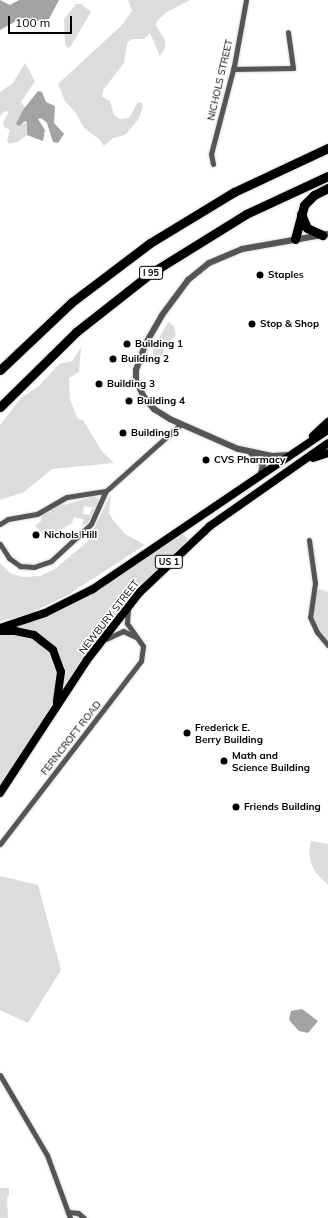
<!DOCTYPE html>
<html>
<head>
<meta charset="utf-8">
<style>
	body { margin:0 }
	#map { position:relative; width:328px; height:1218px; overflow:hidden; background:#fff; font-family:Mulish,sans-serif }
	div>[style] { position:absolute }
	.green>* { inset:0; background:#dcdcdc }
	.water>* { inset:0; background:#a3a3a3 }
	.roads { filter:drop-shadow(0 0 1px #dbdbdb) drop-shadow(0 0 1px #dbdbdb) }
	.minor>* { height:5px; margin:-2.5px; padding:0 2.5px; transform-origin:2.5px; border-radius:2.5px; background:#555 }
	.tertiary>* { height:6px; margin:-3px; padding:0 3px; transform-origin:3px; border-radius:3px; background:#555 }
	.primary>* { height:8px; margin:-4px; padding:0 4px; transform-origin:4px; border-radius:4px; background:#000 }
	.motorway>* { height:9px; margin:-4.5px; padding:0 4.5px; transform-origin:4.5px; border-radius:4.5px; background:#000 }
	.dots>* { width:11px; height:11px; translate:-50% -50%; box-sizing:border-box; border:2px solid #fff; border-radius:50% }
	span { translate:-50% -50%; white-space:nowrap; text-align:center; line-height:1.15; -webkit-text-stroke:3px #fff; paint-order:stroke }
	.shield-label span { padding:1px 3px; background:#fff; border:1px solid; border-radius:3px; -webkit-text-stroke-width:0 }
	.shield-label { font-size:9px; color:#000; font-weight:700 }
	.street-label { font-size:10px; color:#000 }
	.poi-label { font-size:10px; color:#000; font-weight:700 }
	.left { translate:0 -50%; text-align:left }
	.scale { position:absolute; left:8px; top:16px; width:64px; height:18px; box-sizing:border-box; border:2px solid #000; border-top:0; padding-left:5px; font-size:12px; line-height:14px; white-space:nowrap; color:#000; -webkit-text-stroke:3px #fff; paint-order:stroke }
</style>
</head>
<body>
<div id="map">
	<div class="green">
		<i style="clip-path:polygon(128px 0,190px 0,167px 12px,157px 21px,156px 26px,165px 40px,165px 48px,160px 56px,150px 33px,144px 39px,132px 39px,127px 43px,124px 63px,103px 90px,102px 97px,110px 101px,114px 115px,120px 119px,129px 118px,138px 102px,142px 103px,143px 107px,138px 120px,125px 135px,113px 138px,104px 146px,99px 139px,84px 128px,76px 113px,65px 101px,58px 84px,121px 26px,132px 11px)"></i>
		<i style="clip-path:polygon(76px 4px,81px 4px,91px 12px,71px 46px,67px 48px,65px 43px,64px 19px)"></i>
		<i style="clip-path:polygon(25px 63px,35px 81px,21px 102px,25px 107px,22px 124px,27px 122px,28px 129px,27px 135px,18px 142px,9px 144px,7px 140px,10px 130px,4px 127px,3px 122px,9px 112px,5px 111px,0 116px,0 92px,13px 83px)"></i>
		<i style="clip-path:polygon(168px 322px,174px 326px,176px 335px,165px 348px,162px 356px,157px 357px,153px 355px,153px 349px)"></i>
		<i style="clip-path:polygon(81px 347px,79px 372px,69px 378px,70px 400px,78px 419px,83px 420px,101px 450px,114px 463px,52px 469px,24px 492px,0 500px,0 425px,21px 398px,39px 386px,59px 364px,72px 361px)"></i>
		<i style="clip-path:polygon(89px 494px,99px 499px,96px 508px,84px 506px,83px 514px,90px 515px,92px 508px,95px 509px,88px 523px,82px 526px,83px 519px,74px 517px,72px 523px,47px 538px,35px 526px,41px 521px,41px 516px,48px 511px,52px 514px,50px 510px,61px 502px,64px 505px,89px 498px)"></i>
		<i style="clip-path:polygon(111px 494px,109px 513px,113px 520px,125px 534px,145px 545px,66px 596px,26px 615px,0 621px,0 563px,10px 573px,22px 577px,40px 576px,55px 569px,88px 541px)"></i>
		<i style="clip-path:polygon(183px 534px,188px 540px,127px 602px,65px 687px,61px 661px,53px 647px,13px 628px,51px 614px,86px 597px)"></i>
		<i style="clip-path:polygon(319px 589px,328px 592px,328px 641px,308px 612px,315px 592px)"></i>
		<i style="clip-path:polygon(0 634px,26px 637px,39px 643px,49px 654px,57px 675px,56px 694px,46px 717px,0 786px)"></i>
		<i style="clip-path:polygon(311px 841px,328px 844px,328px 885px,316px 873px,311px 863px,309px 852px)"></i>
		<i style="clip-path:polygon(0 876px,38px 885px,61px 970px,28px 1023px,0 1010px)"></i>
		<i style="clip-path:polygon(0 1188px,9px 1188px,9px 1196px,7px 1197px,8px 1218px,0 1218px)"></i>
	</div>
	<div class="water">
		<i style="clip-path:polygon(0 0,10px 5px,19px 0,59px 0,49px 19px,31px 22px,18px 20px,0 30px)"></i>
		<i style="clip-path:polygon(38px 91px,42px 92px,46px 102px,55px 106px,54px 123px,64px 134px,58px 143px,53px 142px,47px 123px,41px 118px,38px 119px,45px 130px,43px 141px,27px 135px,27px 122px,25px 121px,19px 126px,16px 124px,23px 110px)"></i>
		<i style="clip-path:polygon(302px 1009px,318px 1021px,308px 1033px,299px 1031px,289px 1020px,291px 1011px)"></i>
	</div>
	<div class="roads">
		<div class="minor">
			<i style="left:233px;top:69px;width:60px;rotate:-1deg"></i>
			<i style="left:293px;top:68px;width:36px;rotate:-98deg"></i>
			<i style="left:213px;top:164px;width:10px;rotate:-101deg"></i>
			<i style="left:211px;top:154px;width:91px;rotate:-75.4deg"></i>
			<i style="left:234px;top:66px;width:67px;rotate:-79.7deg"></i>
			<i style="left:0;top:524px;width:9px;rotate:-32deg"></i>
			<i style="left:8px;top:519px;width:29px;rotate:-10deg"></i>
			<i style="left:37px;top:514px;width:34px;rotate:-30deg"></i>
			<i style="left:67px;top:497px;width:39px;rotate:-9deg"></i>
			<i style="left:309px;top:540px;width:43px;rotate:82.1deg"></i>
			<i style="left:315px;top:583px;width:34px;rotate:98deg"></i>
			<i style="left:310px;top:617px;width:17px;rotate:65deg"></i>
			<i style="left:317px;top:632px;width:17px;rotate:50deg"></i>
			<i style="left:0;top:544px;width:17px;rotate:57deg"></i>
			<i style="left:9px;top:558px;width:14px;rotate:36deg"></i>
			<i style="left:20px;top:566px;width:14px;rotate:4deg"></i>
			<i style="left:34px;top:567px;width:18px;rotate:-19deg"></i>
			<i style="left:51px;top:561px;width:54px;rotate:-42.8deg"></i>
			<i style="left:91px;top:524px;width:36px;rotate:-66deg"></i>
			<i style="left:106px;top:491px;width:101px;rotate:-41.8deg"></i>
			<i style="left:106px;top:639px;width:19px;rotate:-25deg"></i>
			<i style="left:123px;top:631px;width:14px;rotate:25deg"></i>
			<i style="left:0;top:844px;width:231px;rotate:-52.4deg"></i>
			<i style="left:141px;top:661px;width:15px;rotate:-82deg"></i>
			<i style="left:143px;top:646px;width:28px;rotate:-125deg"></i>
			<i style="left:127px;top:623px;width:13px;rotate:-86deg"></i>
			<i style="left:0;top:1075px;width:93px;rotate:59.6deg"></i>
			<i style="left:47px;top:1155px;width:67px;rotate:69.9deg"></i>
			<i style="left:68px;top:1212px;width:10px;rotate:6deg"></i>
			<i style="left:78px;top:1213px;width:8px;rotate:40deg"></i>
		</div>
		<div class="tertiary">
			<i style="left:251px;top:453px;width:17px;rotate:45deg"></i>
			<i style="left:263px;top:465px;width:11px;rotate:105deg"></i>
			<i style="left:290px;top:455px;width:18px;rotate:177deg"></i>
			<i style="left:272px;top:456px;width:35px;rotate:-168deg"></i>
			<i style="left:238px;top:449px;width:74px;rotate:-156.2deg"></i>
			<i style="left:170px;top:419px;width:19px;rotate:-148deg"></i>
			<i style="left:154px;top:409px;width:16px;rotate:-130deg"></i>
			<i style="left:144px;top:397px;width:18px;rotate:-117deg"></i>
			<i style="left:136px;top:381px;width:11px;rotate:-90deg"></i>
			<i style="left:136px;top:370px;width:29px;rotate:-70deg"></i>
			<i style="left:146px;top:343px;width:32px;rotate:-60deg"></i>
			<i style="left:162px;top:315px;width:44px;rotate:-53.4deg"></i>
			<i style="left:188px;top:280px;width:27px;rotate:-39deg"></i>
			<i style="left:209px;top:263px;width:36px;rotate:-23deg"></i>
			<i style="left:242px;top:249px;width:87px;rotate:-9.9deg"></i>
		</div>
		<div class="primary">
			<i style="left:313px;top:436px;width:21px;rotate:-43deg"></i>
			<i style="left:313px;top:458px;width:16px;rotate:-18deg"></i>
			<i style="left:0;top:628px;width:47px;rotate:-18.4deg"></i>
			<i style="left:45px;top:613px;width:54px;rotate:-26.6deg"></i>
			<i style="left:93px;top:589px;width:284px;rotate:-34.1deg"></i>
			<i style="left:1px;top:631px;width:14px"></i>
			<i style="left:15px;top:631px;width:19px;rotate:12deg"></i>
			<i style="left:34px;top:635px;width:24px;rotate:38deg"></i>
			<i style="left:53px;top:650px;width:23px;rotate:70deg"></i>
			<i style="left:61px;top:672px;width:30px;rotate:98deg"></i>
			<i style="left:0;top:793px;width:159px;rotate:-56.8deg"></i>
			<i style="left:87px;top:660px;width:86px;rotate:-52.1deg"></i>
			<i style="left:140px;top:592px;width:96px;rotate:-43.3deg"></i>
			<i style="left:210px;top:526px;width:144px;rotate:-35.1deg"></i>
		</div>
		<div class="motorway">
			<i style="left:301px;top:214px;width:15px;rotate:67deg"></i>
			<i style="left:307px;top:228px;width:17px;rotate:25deg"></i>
			<i style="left:295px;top:239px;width:35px;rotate:-75deg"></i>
			<i style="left:304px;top:205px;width:14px;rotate:-45deg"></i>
			<i style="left:314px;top:195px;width:16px;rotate:-27deg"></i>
			<i style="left:0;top:370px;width:99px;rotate:-43.4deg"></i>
			<i style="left:72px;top:302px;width:98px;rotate:-37.1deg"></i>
			<i style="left:150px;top:243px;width:98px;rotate:-31.3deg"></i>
			<i style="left:234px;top:192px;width:104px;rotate:-25.1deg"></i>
			<i style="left:0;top:407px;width:107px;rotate:-44.6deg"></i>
			<i style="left:76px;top:332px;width:95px;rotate:-38.2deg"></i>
			<i style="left:151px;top:273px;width:112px;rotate:-31.8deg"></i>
			<i style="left:246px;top:214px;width:90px;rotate:-24.9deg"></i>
		</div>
	</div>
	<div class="dots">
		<i style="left:260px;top:275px;background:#000"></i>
		<i style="left:252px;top:324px;background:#000"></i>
		<i style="left:127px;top:344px;background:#000"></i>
		<i style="left:113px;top:359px;background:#000"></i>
		<i style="left:99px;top:384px;background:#000"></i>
		<i style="left:129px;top:401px;background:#000"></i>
		<i style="left:123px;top:433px;background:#000"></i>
		<i style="left:206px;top:460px;background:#000"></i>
		<i style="left:36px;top:535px;background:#000"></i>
		<i style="left:187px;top:733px;background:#000"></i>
		<i style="left:224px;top:761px;background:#000"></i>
		<i style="left:236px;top:807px;background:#000"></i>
	</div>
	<div class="shield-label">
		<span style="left:151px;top:273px">I 95</span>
		<span style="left:169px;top:562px">US 1</span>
	</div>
	<div class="street-label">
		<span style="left:220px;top:80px;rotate:-77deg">NICHOLS STREET</span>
		<span style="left:109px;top:617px;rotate:-52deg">NEWBURY STREET</span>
		<span style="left:71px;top:738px;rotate:-52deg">FERNCROFT ROAD</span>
	</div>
	<div class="poi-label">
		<span class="left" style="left:268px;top:275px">Staples</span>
		<span class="left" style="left:260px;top:324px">Stop &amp; Shop</span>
		<span class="left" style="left:135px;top:344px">Building 1</span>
		<span class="left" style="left:121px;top:359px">Building 2</span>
		<span class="left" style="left:107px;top:384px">Building 3</span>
		<span class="left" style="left:137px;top:401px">Building 4</span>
		<span class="left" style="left:131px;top:433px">Building 5</span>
		<span class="left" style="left:214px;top:460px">CVS Pharmacy</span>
		<span class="left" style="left:44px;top:535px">Nichols Hill</span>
		<span class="left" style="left:195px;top:733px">Frederick E.<br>Berry Building</span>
		<span class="left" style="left:232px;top:761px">Math and<br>Science Building</span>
		<span class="left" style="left:244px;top:807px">Friends Building</span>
	</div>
	<div class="scale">100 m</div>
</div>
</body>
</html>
